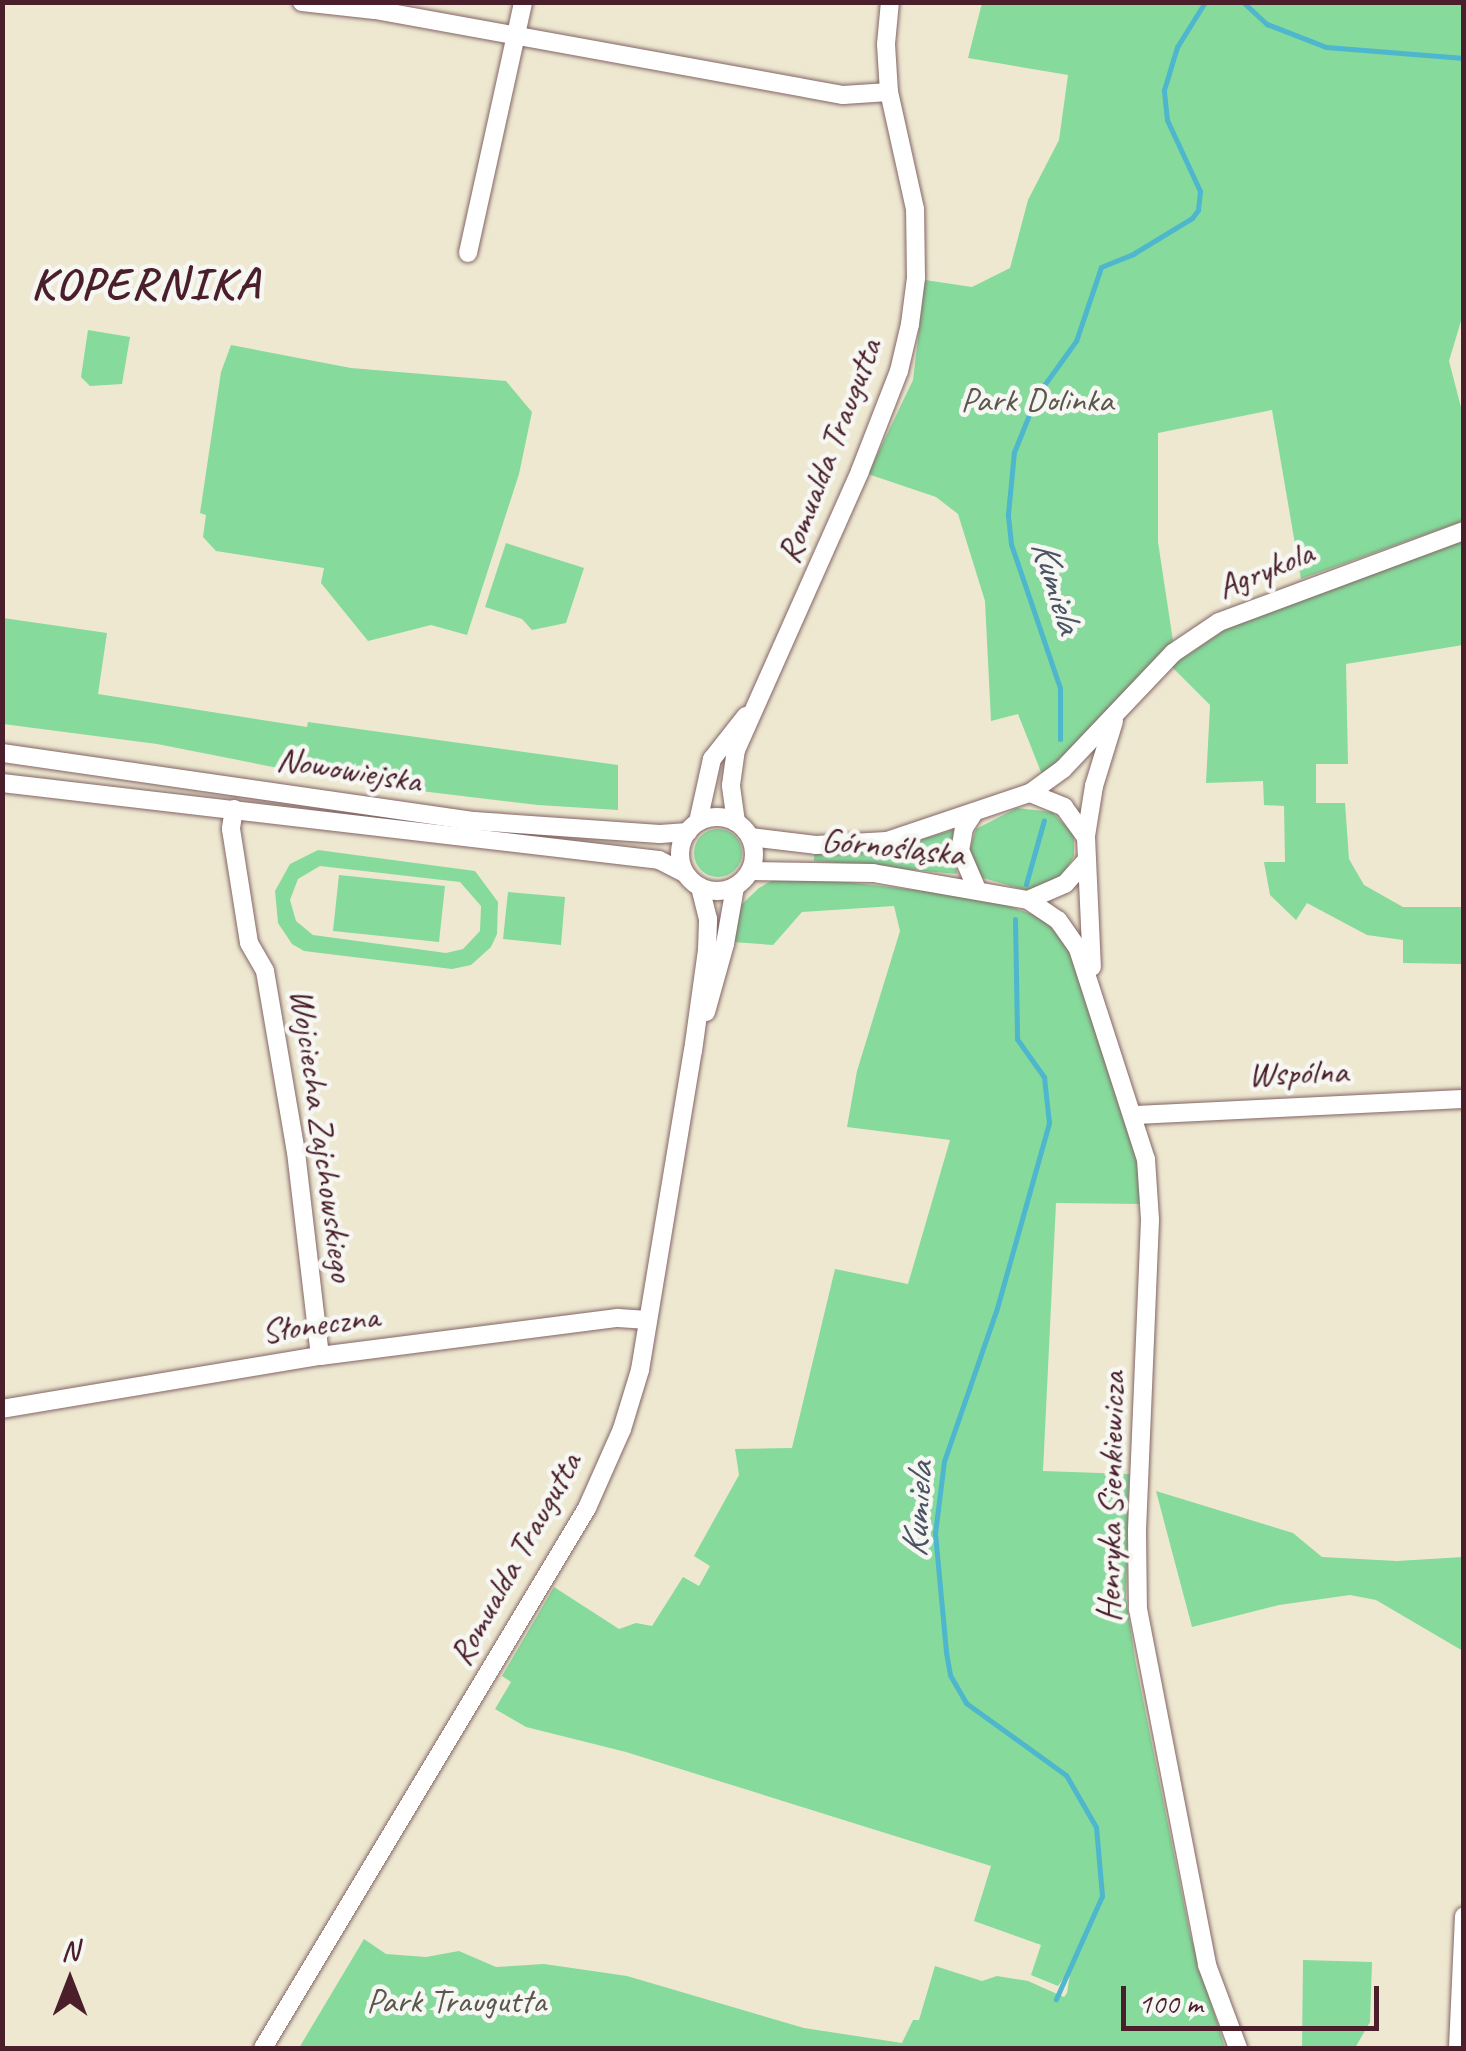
<!DOCTYPE html>
<html>
<head>
<meta charset="utf-8">
<style>
	body { margin:0 }
	#map { position:relative; width:1466px; height:2051px; overflow:hidden; background:#eee8d1; font-family:Caveat,sans-serif }
	div>[style] { position:absolute }
	.green>* { inset:0; background:#86da9c }
	.round { border-radius:50% }
	.stream>* { height:5px; margin:-2.5px; padding:0 2.5px; transform-origin:2.5px; border-radius:2.5px; background:#4eb6cd }
	.roads { filter:drop-shadow(0 0 2px #836565) drop-shadow(0 0 2px #836565) }
	.minor>* { height:18px; margin:-9px; padding:0 9px; transform-origin:9px; border-radius:9px; background:#fff }
	.minor>.ring { margin:-9px; padding:0; box-sizing:content-box; background:none; border:18px solid #fff; border-radius:50% }
	span { translate:-50% -50%; white-space:nowrap; text-align:center; line-height:1.15; -webkit-text-stroke:9px #f6f6f2; paint-order:stroke }
	.park-label { font-size:35px; color:#5c574d }
	.street-label { font-size:35px; color:#4a1f2b }
	.water-label { font-size:38px; color:#4b5464; font-style:italic }
	.district-label { font-size:45px; color:#4a1f2b; font-weight:700; letter-spacing:2.5px }
	.frame { position:absolute; inset:0; border:5px solid #4a1f2b; pointer-events:none }
	.north { position:absolute; left:20px; top:1931px; width:100px; height:100px; -webkit-text-stroke:8px #f6f6f2; paint-order:stroke; rotate:0deg; font-size:28px; font-weight:700; line-height:40px; text-align:center; color:#4a1f2b }
	.north::after { content:''; display:block; margin:auto; width:35px; height:45px; background:#4a1f2b; clip-path:polygon(50% 0,100% 100%,50% 72%,0 100%) }
	.scale { position:absolute; left:1121px; top:1986px; width:258px; height:45px; box-sizing:border-box; border:5px solid #4a1f2b; border-top:0; padding-left:12px; font-size:30px; line-height:35px; white-space:nowrap; color:#4a1f2b; -webkit-text-stroke:8px #f6f6f2; paint-order:stroke }
</style>
</head>
<body>
<div id="map">
	<div class="green">
		<i style="clip-path:polygon(982px 3px,1463px 3px,1464px 311px,1449px 361px,1463px 415px,1463px 521px,1301px 579px,1272px 410px,1158px 433px,1158px 542px,1173px 641px,1043px 777px,1018px 714px,991px 721px,985px 601px,958px 514px,936px 497px,868px 474px,913px 380px,925px 280px,972px 287px,1010px 268px,1028px 200px,1059px 140px,1068px 75px,968px 58px)"></i>
		<i style="clip-path:polygon(88px 330px,130px 337px,122px 384px,90px 386px,81px 377px)"></i>
		<i style="clip-path:polygon(231px 345px,351px 368px,506px 381px,532px 412px,519px 474px,467px 635px,431px 625px,368px 641px,321px 583px,324px 568px,216px 551px,203px 537px,206px 515px,200px 513px,221px 372px)"></i>
		<i style="clip-path:polygon(1463px 541px,1463px 645px,1346px 664px,1348px 764px,1316px 764px,1316px 803px,1345px 803px,1349px 859px,1364px 885px,1403px 907px,1463px 907px,1463px 964px,1403px 963px,1403px 940px,1367px 935px,1307px 903px,1296px 920px,1270px 895px,1264px 862px,1285px 862px,1284px 806px,1264px 805px,1263px 781px,1206px 783px,1210px 705px,1171px 666px,1232px 625px)"></i>
		<i style="clip-path:polygon(506px 543px,584px 568px,566px 623px,532px 630px,522px 619px,485px 607px)"></i>
		<i style="clip-path:polygon(3px 618px,107px 633px,98px 694px,307px 727px,308px 722px,618px 765px,618px 810px,538px 805px,354px 783px,157px 744px,3px 724px)"></i>
		<i style="clip-path:polygon(1017px 808px,1052px 812px,1074px 834px,1074px 856px,1058px 882px,1029px 891px,983px 878px,967px 859px,976px 829px)"></i>
		<i class="round" style="left:694px;top:829px;width:48px;height:48px"></i>
		<i style="clip-path:polygon(953px 830px,957px 874px,814px 861px,814px 854px,882px 851px)"></i>
		<i style="clip-path:polygon(evenodd,318px 850px,475px 871px,498px 902px,497px 934px,491px 947px,471px 965px,452px 969px,304px 951px,292px 944px,278px 923px,275px 891px,290px 864px,318px 850px,320px 866px,460px 882px,481px 906px,480px 931px,463px 949px,446px 953px,313px 935px,296px 921px,290px 900px,298px 879px,320px 866px)"></i>
		<i style="clip-path:polygon(339px 875px,445px 886px,439px 942px,333px 931px)"></i>
		<i style="clip-path:polygon(813px 878px,984px 898px,1041px 917px,1066px 943px,1096px 1025px,1134px 1144px,1143px 1204px,1056px 1203px,1043px 1471px,1129px 1474px,1126px 1598px,1135px 1659px,1190px 1934px,1225px 2048px,299px 2048px,364px 1939px,386px 1954px,426px 1957px,459px 1951px,496px 1967px,544px 1964px,627px 1976px,804px 2028px,902px 2043px,913px 2020px,919px 2020px,935px 1966px,982px 1981px,997px 1976px,1028px 1981px,1064px 1997px,1067px 1993px,1071px 1968px,1058px 1986px,1031px 1975px,1041px 1945px,974px 1921px,991px 1866px,626px 1752px,526px 1727px,495px 1709px,511px 1682px,502px 1676px,554px 1587px,619px 1629px,636px 1623px,652px 1626px,683px 1577px,699px 1586px,710px 1566px,694px 1556px,739px 1475px,735px 1449px,792px 1448px,835px 1269px,908px 1284px,950px 1140px,847px 1127px,857px 1071px,900px 931px,894px 906px,802px 912px,773px 945px,733px 942px,741px 905px,759px 888px,773px 880px)"></i>
		<i style="clip-path:polygon(508px 892px,565px 897px,561px 945px,503px 939px)"></i>
		<i style="clip-path:polygon(1156px 1491px,1293px 1533px,1322px 1557px,1397px 1561px,1463px 1557px,1463px 1651px,1376px 1600px,1350px 1595px,1279px 1605px,1192px 1627px)"></i>
		<i style="clip-path:polygon(1303px 1960px,1372px 1962px,1370px 2022px,1355px 2048px,1302px 2048px)"></i>
	</div>
	<div class="stream">
		<i style="left:1243px;top:2px;width:33px;rotate:43deg"></i>
		<i style="left:1267px;top:24px;width:63px;rotate:21.3deg"></i>
		<i style="left:1326px;top:47px;width:138px;rotate:4.6deg"></i>
		<i style="left:1060px;top:739px;width:51px;rotate:-90deg"></i>
		<i style="left:1060px;top:688px;width:152px;rotate:-108.8deg"></i>
		<i style="left:1011px;top:544px;width:30px;rotate:-96deg"></i>
		<i style="left:1008px;top:514px;width:62px;rotate:-84.5deg"></i>
		<i style="left:1014px;top:452px;width:61px;rotate:-68deg"></i>
		<i style="left:1037px;top:395px;width:67px;rotate:-54.2deg"></i>
		<i style="left:1076px;top:341px;width:78px;rotate:-71.3deg"></i>
		<i style="left:1101px;top:267px;width:35px;rotate:-22deg"></i>
		<i style="left:1133px;top:254px;width:69px;rotate:-31.4deg"></i>
		<i style="left:1192px;top:218px;width:10px;rotate:-53deg"></i>
		<i style="left:1198px;top:210px;width:19px;rotate:-84deg"></i>
		<i style="left:1200px;top:191px;width:78px;rotate:-114.9deg"></i>
		<i style="left:1167px;top:120px;width:30px;rotate:-96deg"></i>
		<i style="left:1164px;top:90px;width:45px;rotate:-73.2deg"></i>
		<i style="left:1177px;top:47px;width:53px;rotate:-58.1deg"></i>
		<i style="left:1026px;top:884px;width:66px;rotate:-74.3deg"></i>
		<i style="left:1015px;top:919px;width:120px;rotate:89deg"></i>
		<i style="left:1017px;top:1039px;width:47px;rotate:54.6deg"></i>
		<i style="left:1044px;top:1077px;width:46px;rotate:83.8deg"></i>
		<i style="left:1049px;top:1123px;width:195px;rotate:105.7deg"></i>
		<i style="left:996px;top:1311px;width:159px;rotate:109.1deg"></i>
		<i style="left:944px;top:1461px;width:73px;rotate:97.1deg"></i>
		<i style="left:935px;top:1533px;width:120px;rotate:84.7deg"></i>
		<i style="left:946px;top:1652px;width:23px;rotate:80deg"></i>
		<i style="left:950px;top:1675px;width:32px;rotate:60deg"></i>
		<i style="left:966px;top:1703px;width:123px;rotate:35.8deg"></i>
		<i style="left:1066px;top:1775px;width:60px;rotate:60deg"></i>
		<i style="left:1096px;top:1827px;width:69px;rotate:85deg"></i>
		<i style="left:1102px;top:1896px;width:113px;rotate:114.1deg"></i>
	</div>
	<div class="roads">
		<div class="minor">
			<i style="left:302px;top:2px;width:73px;rotate:6.3deg"></i>
			<i style="left:375px;top:10px;width:476px;rotate:10.3deg"></i>
			<i style="left:843px;top:95px;width:46px;rotate:-3.7deg"></i>
			<i style="left:468px;top:253px;width:257px;rotate:-77.6deg"></i>
			<i style="left:2px;top:753px;width:477px;rotate:8.2deg"></i>
			<i style="left:474px;top:821px;width:186px;rotate:4deg"></i>
			<i style="left:660px;top:834px;width:28px;rotate:-4deg"></i>
			<i style="left:2px;top:783px;width:661px;rotate:6.68deg"></i>
			<i style="left:659px;top:860px;width:28px;rotate:27deg"></i>
			<i style="left:1030px;top:793px;width:37px;rotate:22deg"></i>
			<i style="left:1064px;top:807px;width:37px;rotate:54deg"></i>
			<i style="left:1086px;top:837px;width:130px;rotate:87.4deg"></i>
			<i style="left:234px;top:809px;width:20px;rotate:99deg"></i>
			<i style="left:231px;top:829px;width:115px;rotate:81deg"></i>
			<i style="left:249px;top:943px;width:32px;rotate:60deg"></i>
			<i style="left:265px;top:971px;width:184px;rotate:80.3deg"></i>
			<i style="left:296px;top:1152px;width:205px;rotate:83.3deg"></i>
			<i style="left:973px;top:814px;width:17px;rotate:123deg"></i>
			<i style="left:964px;top:828px;width:22px;rotate:100deg"></i>
			<i style="left:960px;top:850px;width:40px;rotate:66.6deg"></i>
			<i class="ring" style="left:680px;top:817px;width:56px;height:56px"></i>
			<i style="left:698px;top:822px;width:65px;rotate:-77.5deg"></i>
			<i style="left:712px;top:759px;width:55px;rotate:-51.7deg"></i>
			<i style="left:736px;top:822px;width:37px;rotate:-98deg"></i>
			<i style="left:731px;top:785px;width:35px;rotate:-82deg"></i>
			<i style="left:736px;top:750px;width:305px;rotate:-66deg"></i>
			<i style="left:860px;top:471px;width:107px;rotate:-68.7deg"></i>
			<i style="left:899px;top:371px;width:48px;rotate:-76.8deg"></i>
			<i style="left:910px;top:324px;width:46px;rotate:-82.6deg"></i>
			<i style="left:916px;top:278px;width:69px;rotate:-90.8deg"></i>
			<i style="left:915px;top:209px;width:120px;rotate:-102.5deg"></i>
			<i style="left:889px;top:92px;width:48px;rotate:-93.6deg"></i>
			<i style="left:886px;top:44px;width:42px;rotate:-84.6deg"></i>
			<i style="left:1086px;top:836px;width:51px;rotate:-80.9deg"></i>
			<i style="left:1094px;top:786px;width:68px;rotate:-72.9deg"></i>
			<i style="left:750px;top:837px;width:66px;rotate:6.9deg"></i>
			<i style="left:816px;top:845px;width:71px;rotate:-3.2deg"></i>
			<i style="left:887px;top:841px;width:151px;rotate:-18.6deg"></i>
			<i style="left:1030px;top:793px;width:41px;rotate:-36deg"></i>
			<i style="left:1063px;top:769px;width:160px;rotate:-46.5deg"></i>
			<i style="left:1173px;top:653px;width:55px;rotate:-34deg"></i>
			<i style="left:1219px;top:622px;width:261px;rotate:-20.4deg"></i>
			<i style="left:750px;top:871px;width:123px;rotate:0.9deg"></i>
			<i style="left:873px;top:873px;width:157px;rotate:9.9deg"></i>
			<i style="left:1028px;top:900px;width:36px;rotate:34deg"></i>
			<i style="left:1058px;top:920px;width:35px;rotate:55deg"></i>
			<i style="left:1078px;top:949px;width:221px;rotate:72.1deg"></i>
			<i style="left:1146px;top:1159px;width:61px;rotate:86.2deg"></i>
			<i style="left:1150px;top:1220px;width:312px;rotate:92.4deg"></i>
			<i style="left:1137px;top:1532px;width:77px;rotate:89.3deg"></i>
			<i style="left:1138px;top:1609px;width:363px;rotate:79deg"></i>
			<i style="left:1207px;top:1965px;width:89px;rotate:69.5deg"></i>
			<i style="left:1028px;top:900px;width:40px;rotate:-23.4deg"></i>
			<i style="left:1065px;top:884px;width:31px;rotate:-48deg"></i>
			<i style="left:706px;top:1012px;width:71px;rotate:-74.4deg"></i>
			<i style="left:725px;top:944px;width:58px;rotate:-80deg"></i>
			<i style="left:1135px;top:1115px;width:329px;rotate:-2.8deg"></i>
			<i style="left:2px;top:1409px;width:322px;rotate:-9.5deg"></i>
			<i style="left:320px;top:1356px;width:300px;rotate:-7.3deg"></i>
			<i style="left:618px;top:1318px;width:30px;rotate:4deg"></i>
			<i style="left:263px;top:2048px;width:630px;rotate:-59.04deg"></i>
			<i style="left:587px;top:1508px;width:86px;rotate:-66.1deg"></i>
			<i style="left:622px;top:1429px;width:62px;rotate:-73deg"></i>
			<i style="left:640px;top:1370px;width:323px;rotate:-80.6deg"></i>
			<i style="left:693px;top:1051px;width:102px;rotate:-82.1deg"></i>
			<i style="left:707px;top:950px;width:31px;rotate:-88deg"></i>
			<i style="left:708px;top:919px;width:33px;rotate:-104deg"></i>
			<i style="left:1458px;top:2048px;width:132px;rotate:-87.4deg"></i>
		</div>
	</div>
	<div class="park-label">
		<span style="left:1037px;top:400px">Park Dolinka</span>
		<span style="left:456px;top:2001px">Park Traugutta</span>
	</div>
	<div class="street-label">
		<span style="left:829px;top:451px;rotate:-69deg">Romualda Traugutta</span>
		<span style="left:1265px;top:570px;rotate:-22deg">Agrykola</span>
		<span style="left:349px;top:770px;rotate:9deg">Nowowiejska</span>
		<span style="left:893px;top:847px;rotate:6deg">Górnośląska</span>
		<span style="left:1298px;top:1073px;rotate:-2deg">Wspólna</span>
		<span style="left:322px;top:1135px;rotate:82deg">Wojciecha Zajchowskiego</span>
		<span style="left:320px;top:1324px;rotate:-8deg">Słoneczna</span>
		<span style="left:1111px;top:1497px;rotate:-89deg">Henryka Sienkiewicza</span>
		<span style="left:515px;top:1559px;rotate:-61deg">Romualda Traugutta</span>
	</div>
	<div class="water-label">
		<span style="left:1057px;top:586px;rotate:73deg">Kumiela</span>
		<span style="left:917px;top:1510px;rotate:-86deg">Kumiela</span>
	</div>
	<div class="district-label">
		<span style="left:146px;top:284px">KOPERNIKA</span>
	</div>
	<div class="frame"></div>
	<div class="north">N</div>
	<div class="scale">100 m</div>
</div>
</body>
</html>
